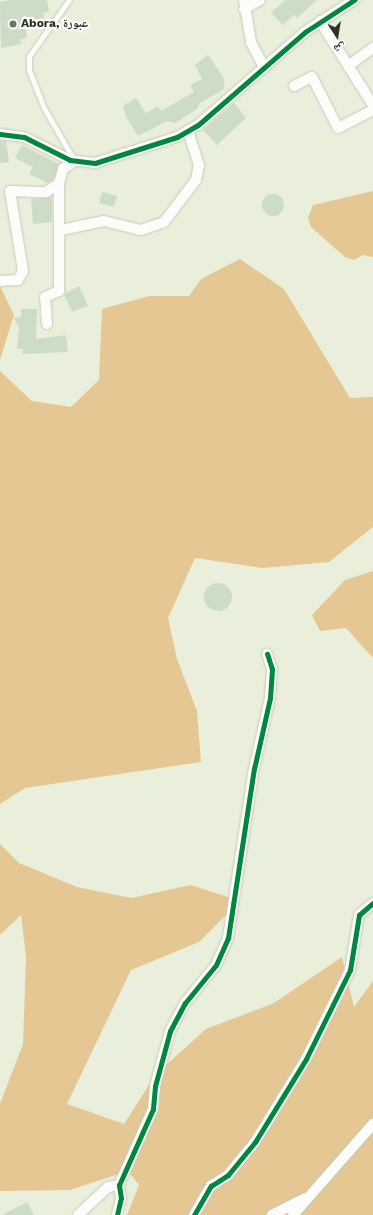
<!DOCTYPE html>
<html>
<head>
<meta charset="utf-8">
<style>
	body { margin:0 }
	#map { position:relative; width:373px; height:1215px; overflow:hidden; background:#eaefdc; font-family:"Work Sans","Noto Naskh Arabic",sans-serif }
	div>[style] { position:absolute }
	.forest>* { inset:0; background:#e4c793 }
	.building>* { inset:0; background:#cddcc5 }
	.round { border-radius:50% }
	.roads { filter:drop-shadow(0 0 1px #c7cbbc) drop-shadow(0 0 1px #c7cbbc) }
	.service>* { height:5px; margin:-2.5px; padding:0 2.5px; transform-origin:2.5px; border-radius:2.5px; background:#fcfdfa }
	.minor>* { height:10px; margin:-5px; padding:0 5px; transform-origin:5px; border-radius:5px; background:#fcfdfa }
	.cycleway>* { height:5px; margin:-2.5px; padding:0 2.5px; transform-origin:2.5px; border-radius:2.5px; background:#00873e }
	.dots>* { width:11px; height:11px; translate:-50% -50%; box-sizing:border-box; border:2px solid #fff; border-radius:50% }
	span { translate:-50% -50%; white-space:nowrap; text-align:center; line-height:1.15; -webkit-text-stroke:4px #fff; paint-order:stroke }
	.poi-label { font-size:12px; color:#2e3124; font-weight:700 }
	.left { translate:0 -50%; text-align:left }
	.north { position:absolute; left:317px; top:16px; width:40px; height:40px; -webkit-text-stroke:3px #fff; paint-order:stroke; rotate:168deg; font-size:11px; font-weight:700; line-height:16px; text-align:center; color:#2e3124 }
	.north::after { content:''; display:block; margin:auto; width:14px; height:18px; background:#2e3124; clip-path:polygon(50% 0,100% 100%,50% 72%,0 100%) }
</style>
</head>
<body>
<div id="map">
	<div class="forest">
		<i style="clip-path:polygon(373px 191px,373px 257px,363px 255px,354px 260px,345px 257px,311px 227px,308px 218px,313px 205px)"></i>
		<i style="clip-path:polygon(240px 259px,284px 289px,350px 398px,373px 397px,373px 527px,329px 562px,262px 568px,195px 558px,168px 618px,177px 659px,197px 711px,201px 762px,25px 788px,0 804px,0 371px,32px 401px,71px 407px,99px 380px,102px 309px,149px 296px,189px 296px,201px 279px)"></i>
		<i style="clip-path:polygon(0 286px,14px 315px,0 360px)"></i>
		<i style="clip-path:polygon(373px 571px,373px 658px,346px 628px,320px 631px,312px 615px,345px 580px)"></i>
		<i style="clip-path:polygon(0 844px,19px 863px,77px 887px,131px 898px,191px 885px,240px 901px,199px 942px,131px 970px,67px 1104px,124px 1124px,156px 1074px,206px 1029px,274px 1003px,342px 957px,354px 1007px,373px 981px,373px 1215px,127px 1215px,139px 1185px,128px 1171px,70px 1190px,0 1191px,0 1104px,23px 1044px,26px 957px,21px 915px,0 935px)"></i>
	</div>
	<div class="building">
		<i style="clip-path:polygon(10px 0,47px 0,49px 12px,43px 13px,44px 18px,25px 21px,27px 38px,20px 39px,21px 44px,1px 48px,0 2px)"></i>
		<i style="clip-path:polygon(285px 0,317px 0,297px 18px,294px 15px,283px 25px,271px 13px)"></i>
		<i style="clip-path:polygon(208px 55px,224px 78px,224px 89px,200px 103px,197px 109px,175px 123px,167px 121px,138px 136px,126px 117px,123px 106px,136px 98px,146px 113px,158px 106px,161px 111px,194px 92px,190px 85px,202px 79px,195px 65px)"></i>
		<i style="clip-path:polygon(234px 103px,246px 118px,217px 145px,203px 130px)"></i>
		<i style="clip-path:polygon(0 141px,6px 141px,9px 162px,0 163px)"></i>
		<i style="clip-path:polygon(22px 145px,59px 164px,53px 180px,48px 183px,29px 174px,33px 167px,15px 158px)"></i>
		<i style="clip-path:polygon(102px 192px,117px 196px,114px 207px,99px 203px)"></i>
		<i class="round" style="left:262px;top:194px;width:22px;height:22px"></i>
		<i style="clip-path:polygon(50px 197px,52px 197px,52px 222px,33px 224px,31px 199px)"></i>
		<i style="clip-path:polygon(79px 286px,88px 306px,72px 312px,64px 294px)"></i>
		<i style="clip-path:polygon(21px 309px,37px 309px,36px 339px,66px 335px,68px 352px,22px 354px,23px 349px,17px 349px,19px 328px,14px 318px,21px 317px)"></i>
		<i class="round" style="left:204px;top:583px;width:28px;height:28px"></i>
		<i style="clip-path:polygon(27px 1202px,34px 1215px,2px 1215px)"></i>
	</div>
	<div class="roads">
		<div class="service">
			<i style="left:69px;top:0;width:69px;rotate:125.5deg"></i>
			<i style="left:29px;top:56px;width:14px;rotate:90deg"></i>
			<i style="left:29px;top:70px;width:41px;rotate:68.5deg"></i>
			<i style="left:44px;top:108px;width:60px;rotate:60deg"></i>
		</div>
		<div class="minor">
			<i style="left:244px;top:0;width:43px;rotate:80.5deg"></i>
			<i style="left:251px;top:42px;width:29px;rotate:63deg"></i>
			<i style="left:244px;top:9px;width:18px;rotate:-29deg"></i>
			<i style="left:320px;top:21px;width:99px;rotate:57.8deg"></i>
			<i style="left:348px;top:66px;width:31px;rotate:-36deg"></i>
			<i style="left:294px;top:86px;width:20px;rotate:-27deg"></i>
			<i style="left:312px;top:77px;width:57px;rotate:63deg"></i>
			<i style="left:338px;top:128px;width:39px;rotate:-27deg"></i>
			<i style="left:0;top:134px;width:24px;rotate:7deg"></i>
			<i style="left:24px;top:137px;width:51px;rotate:26.6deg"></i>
			<i style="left:70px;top:160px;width:25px;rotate:7deg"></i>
			<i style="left:95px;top:163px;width:86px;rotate:-17.6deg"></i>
			<i style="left:177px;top:137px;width:24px;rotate:-30deg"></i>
			<i style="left:198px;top:125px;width:142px;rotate:-41deg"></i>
			<i style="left:305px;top:32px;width:59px;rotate:-33.1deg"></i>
			<i style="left:61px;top:230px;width:44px;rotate:-11.8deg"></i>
			<i style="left:104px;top:221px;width:38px;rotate:14deg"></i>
			<i style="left:141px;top:230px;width:24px;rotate:-19deg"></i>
			<i style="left:164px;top:222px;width:53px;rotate:-52.7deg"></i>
			<i style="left:196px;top:180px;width:15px;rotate:-79deg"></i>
			<i style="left:199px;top:165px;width:36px;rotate:-108deg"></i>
			<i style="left:0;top:281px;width:18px;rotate:-3deg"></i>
			<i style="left:18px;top:280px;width:10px;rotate:-61deg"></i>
			<i style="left:23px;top:271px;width:81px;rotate:-99.2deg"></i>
			<i style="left:10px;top:191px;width:36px;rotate:2deg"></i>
			<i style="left:46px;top:192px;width:15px;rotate:-32deg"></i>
			<i style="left:59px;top:184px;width:16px;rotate:-75deg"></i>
			<i style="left:63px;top:169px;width:14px;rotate:-34deg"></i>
			<i style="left:47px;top:324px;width:27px;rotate:-94deg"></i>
			<i style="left:45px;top:297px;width:15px;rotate:-23deg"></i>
			<i style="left:59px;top:291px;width:107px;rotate:-90deg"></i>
			<i style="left:78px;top:1215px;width:41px;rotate:-43deg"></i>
			<i style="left:108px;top:1187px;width:11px;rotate:-10deg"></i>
			<i style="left:117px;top:1215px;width:17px;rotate:-77deg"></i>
			<i style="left:121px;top:1198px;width:13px;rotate:-99deg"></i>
			<i style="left:119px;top:1185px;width:83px;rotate:-65.9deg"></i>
			<i style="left:153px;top:1109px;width:23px;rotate:-85deg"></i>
			<i style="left:155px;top:1086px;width:57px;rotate:-74.7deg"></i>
			<i style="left:170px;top:1031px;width:32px;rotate:-62deg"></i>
			<i style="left:185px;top:1003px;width:49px;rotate:-50.8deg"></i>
			<i style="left:216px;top:965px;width:30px;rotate:-66deg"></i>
			<i style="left:228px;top:938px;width:171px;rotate:-81.3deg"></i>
			<i style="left:254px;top:769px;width:73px;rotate:-77.3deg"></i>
			<i style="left:270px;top:698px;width:29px;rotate:-86deg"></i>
			<i style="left:272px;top:669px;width:16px;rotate:-108deg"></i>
			<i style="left:194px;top:1215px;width:34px;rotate:-60deg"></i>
			<i style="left:211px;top:1186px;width:20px;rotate:-33deg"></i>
			<i style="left:228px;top:1175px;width:43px;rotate:-50.7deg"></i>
			<i style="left:255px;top:1142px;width:97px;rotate:-58.4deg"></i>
			<i style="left:306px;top:1059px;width:99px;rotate:-63.7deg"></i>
			<i style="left:350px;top:970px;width:56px;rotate:-80.7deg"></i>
			<i style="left:359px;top:915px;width:18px;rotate:-41deg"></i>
			<i style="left:272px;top:1215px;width:37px;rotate:-27deg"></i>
			<i style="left:293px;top:1215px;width:121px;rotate:-48.7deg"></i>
		</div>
	</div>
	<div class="cycleway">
		<i style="left:0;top:134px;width:24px;rotate:7deg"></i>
		<i style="left:24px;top:137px;width:51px;rotate:26.6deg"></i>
		<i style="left:70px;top:160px;width:25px;rotate:7deg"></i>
		<i style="left:95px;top:163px;width:86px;rotate:-17.6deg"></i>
		<i style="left:177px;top:137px;width:24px;rotate:-30deg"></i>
		<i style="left:198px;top:125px;width:142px;rotate:-41deg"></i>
		<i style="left:305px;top:32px;width:59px;rotate:-33.1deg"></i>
		<i style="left:117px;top:1215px;width:17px;rotate:-77deg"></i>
		<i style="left:121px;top:1198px;width:13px;rotate:-99deg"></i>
		<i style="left:119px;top:1185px;width:83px;rotate:-65.9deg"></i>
		<i style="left:153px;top:1109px;width:23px;rotate:-85deg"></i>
		<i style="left:155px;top:1086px;width:57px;rotate:-74.7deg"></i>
		<i style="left:170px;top:1031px;width:32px;rotate:-62deg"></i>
		<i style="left:185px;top:1003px;width:49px;rotate:-50.8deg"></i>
		<i style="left:216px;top:965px;width:30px;rotate:-66deg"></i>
		<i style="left:228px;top:938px;width:171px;rotate:-81.3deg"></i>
		<i style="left:254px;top:769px;width:73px;rotate:-77.3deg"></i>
		<i style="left:270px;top:698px;width:29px;rotate:-86deg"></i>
		<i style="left:272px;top:669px;width:16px;rotate:-108deg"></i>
		<i style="left:194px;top:1215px;width:34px;rotate:-60deg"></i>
		<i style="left:211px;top:1186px;width:20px;rotate:-33deg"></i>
		<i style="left:228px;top:1175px;width:43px;rotate:-50.7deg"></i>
		<i style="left:255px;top:1142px;width:97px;rotate:-58.4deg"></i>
		<i style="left:306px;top:1059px;width:99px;rotate:-63.7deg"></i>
		<i style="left:350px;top:970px;width:56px;rotate:-80.7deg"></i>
		<i style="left:359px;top:915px;width:18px;rotate:-41deg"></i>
	</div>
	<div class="dots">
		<i style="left:13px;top:24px;background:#707464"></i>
	</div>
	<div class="poi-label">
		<span class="left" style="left:21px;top:24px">Abora, عبورة</span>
	</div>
	<div class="north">ش</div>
</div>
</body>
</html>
